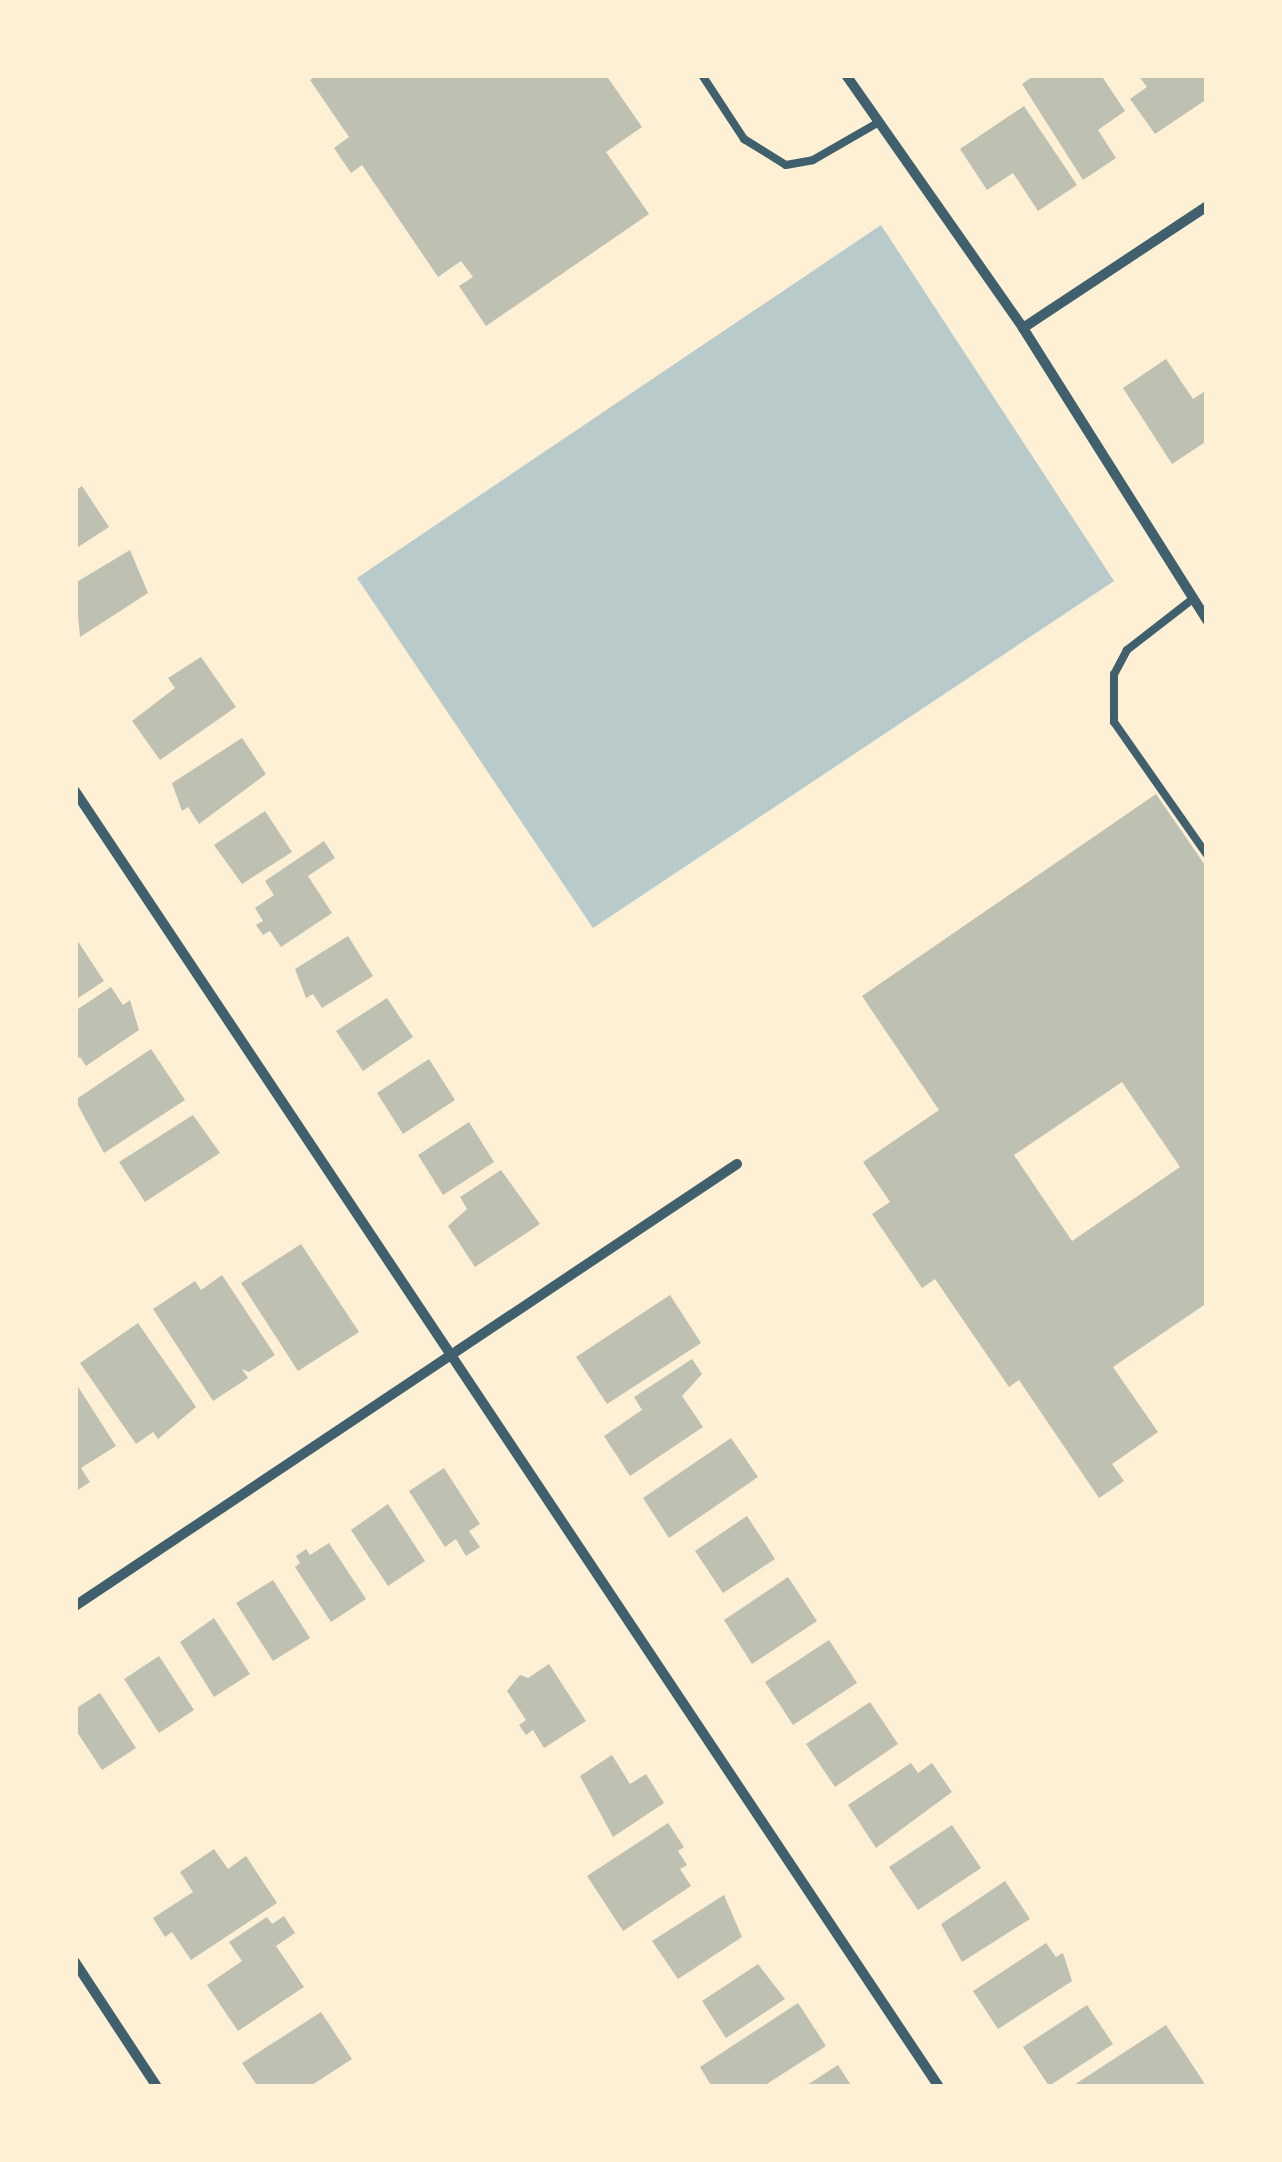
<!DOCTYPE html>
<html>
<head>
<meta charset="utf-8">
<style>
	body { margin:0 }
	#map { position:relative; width:1282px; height:2162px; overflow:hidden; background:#fdf0d5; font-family:"Alegreya Sans",sans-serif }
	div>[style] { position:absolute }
	.green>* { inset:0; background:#b9caca }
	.building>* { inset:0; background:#bec0b2 }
	.service>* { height:8px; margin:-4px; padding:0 4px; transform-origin:4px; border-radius:4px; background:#3f606c }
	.minor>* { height:10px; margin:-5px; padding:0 5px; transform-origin:5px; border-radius:5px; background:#3f606c }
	span { translate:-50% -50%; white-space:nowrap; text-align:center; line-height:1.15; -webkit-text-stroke:9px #fdf0d5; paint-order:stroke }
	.frame { position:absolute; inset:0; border:78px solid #fdf0d5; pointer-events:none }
</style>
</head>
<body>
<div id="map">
	<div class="green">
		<i style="clip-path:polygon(881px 225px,1114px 581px,593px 928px,357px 578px)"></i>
	</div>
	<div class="building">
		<i style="clip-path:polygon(317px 75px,606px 75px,642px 127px,606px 152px,649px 214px,486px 326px,459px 286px,473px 277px,461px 261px,438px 277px,362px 165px,351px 173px,334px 148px,349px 137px,310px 80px)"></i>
		<i style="clip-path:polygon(1035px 75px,1101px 75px,1125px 111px,1098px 130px,1116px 158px,1083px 180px,1022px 84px)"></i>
		<i style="clip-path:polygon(1138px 75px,1207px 75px,1207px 99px,1155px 134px,1130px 99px,1147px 87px)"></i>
		<i style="clip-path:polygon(1024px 106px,1077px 185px,1038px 211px,1013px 173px,987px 190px,960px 149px)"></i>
		<i style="clip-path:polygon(1166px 359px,1193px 399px,1207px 390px,1207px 441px,1172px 464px,1123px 388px)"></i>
		<i style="clip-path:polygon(82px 486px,109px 527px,75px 549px,75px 491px)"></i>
		<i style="clip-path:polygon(130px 550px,148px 593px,80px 637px,75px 583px)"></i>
		<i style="clip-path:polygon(201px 657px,236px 707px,160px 760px,132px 721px,175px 688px,168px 678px)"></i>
		<i style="clip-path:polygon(242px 738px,266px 774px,199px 824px,188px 807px,182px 811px,172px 783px)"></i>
		<i style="clip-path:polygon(evenodd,1156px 794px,1207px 868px,1207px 1303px,1113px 1367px,1158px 1432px,1112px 1464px,1124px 1481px,1099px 1498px,1019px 1380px,1009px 1387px,935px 1279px,922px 1288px,872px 1214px,890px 1202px,863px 1162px,939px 1110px,862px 996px,1156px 794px,1122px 1082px,1180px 1167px,1072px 1241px,1014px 1155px,1122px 1082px)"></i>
		<i style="clip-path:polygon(265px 811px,292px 852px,242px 884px,214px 845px)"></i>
		<i style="clip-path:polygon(324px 841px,335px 858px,308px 876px,332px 913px,281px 947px,270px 931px,263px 935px,256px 925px,263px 921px,255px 908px,274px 895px,265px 881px)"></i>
		<i style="clip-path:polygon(348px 936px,373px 976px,322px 1008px,313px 994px,306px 998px,295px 969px)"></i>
		<i style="clip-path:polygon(75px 937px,104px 981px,75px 1000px)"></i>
		<i style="clip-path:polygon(111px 987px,123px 1005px,130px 1000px,139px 1030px,86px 1066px,80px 1057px,75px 1060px,75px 1011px)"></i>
		<i style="clip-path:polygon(387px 998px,413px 1037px,363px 1071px,336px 1031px)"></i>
		<i style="clip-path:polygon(151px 1049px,185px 1100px,104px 1153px,75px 1100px)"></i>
		<i style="clip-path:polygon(429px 1059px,455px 1100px,403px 1134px,377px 1093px)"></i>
		<i style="clip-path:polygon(193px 1115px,220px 1153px,145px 1202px,119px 1162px)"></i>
		<i style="clip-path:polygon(469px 1122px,494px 1162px,443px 1195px,418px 1155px)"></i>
		<i style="clip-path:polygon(501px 1170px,540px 1224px,475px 1267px,448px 1226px,467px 1209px,460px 1197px)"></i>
		<i style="clip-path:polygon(301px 1244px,359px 1332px,298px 1371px,241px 1283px)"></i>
		<i style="clip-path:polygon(222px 1275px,275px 1355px,249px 1372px,242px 1369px,248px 1378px,213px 1401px,153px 1309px,195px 1281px,201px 1290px)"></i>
		<i style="clip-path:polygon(670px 1295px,701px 1343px,607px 1404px,576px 1357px)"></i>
		<i style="clip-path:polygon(138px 1323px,196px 1407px,158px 1439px,153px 1432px,136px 1444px,80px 1363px)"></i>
		<i style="clip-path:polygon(692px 1359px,702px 1374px,682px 1396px,703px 1427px,630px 1476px,604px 1436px,642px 1410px,634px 1397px)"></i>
		<i style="clip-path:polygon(75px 1382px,116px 1446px,81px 1468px,90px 1482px,75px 1492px)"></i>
		<i style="clip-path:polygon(731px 1438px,758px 1477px,669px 1538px,643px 1498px)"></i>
		<i style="clip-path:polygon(444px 1468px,480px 1524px,469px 1531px,480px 1547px,466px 1556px,456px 1539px,445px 1547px,409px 1491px)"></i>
		<i style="clip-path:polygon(388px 1504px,425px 1561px,388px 1586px,351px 1530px)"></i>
		<i style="clip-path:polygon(747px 1516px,775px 1559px,723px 1593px,695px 1551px)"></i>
		<i style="clip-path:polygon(329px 1543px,366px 1599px,331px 1622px,295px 1567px,300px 1563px,296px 1556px,306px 1549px,310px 1555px)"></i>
		<i style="clip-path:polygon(788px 1577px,817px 1621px,752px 1664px,724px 1620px)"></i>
		<i style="clip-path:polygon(273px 1580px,310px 1638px,273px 1661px,236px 1603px)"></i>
		<i style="clip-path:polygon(214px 1618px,250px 1674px,214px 1697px,180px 1642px)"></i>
		<i style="clip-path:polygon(829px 1640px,857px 1683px,793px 1725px,765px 1682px)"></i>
		<i style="clip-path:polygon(159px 1656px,194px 1710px,159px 1733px,124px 1679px)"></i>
		<i style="clip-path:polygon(549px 1664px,586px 1721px,544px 1748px,533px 1730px,526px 1735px,519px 1725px,526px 1720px,507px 1691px,520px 1675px,528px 1678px)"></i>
		<i style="clip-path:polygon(100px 1693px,136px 1748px,102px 1770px,75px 1729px,75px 1709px)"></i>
		<i style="clip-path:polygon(870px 1702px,898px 1744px,835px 1787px,806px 1744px)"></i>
		<i style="clip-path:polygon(612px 1755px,630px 1784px,646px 1774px,664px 1803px,613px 1837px,580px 1776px)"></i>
		<i style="clip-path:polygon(911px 1763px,918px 1773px,932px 1763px,952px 1792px,876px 1848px,848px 1805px)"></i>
		<i style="clip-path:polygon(668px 1823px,684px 1847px,678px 1851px,687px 1865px,680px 1869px,691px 1886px,623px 1931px,587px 1876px)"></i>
		<i style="clip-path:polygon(952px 1825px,981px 1868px,918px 1910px,889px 1867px)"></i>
		<i style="clip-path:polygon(214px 1849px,228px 1869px,246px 1856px,277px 1903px,191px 1960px,172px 1932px,165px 1937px,153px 1918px,193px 1892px,180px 1872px)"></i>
		<i style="clip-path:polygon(1005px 1881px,1030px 1919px,962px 1962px,941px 1924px)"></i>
		<i style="clip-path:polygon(724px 1895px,742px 1937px,678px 1979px,652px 1941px)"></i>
		<i style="clip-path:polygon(284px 1916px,295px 1933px,276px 1946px,304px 1987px,238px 2031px,207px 1985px,242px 1961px,229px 1942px,267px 1917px,272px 1924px)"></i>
		<i style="clip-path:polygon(1046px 1943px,1056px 1957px,1063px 1953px,1072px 1981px,998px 2029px,973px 1991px)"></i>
		<i style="clip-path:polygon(758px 1964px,785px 1999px,726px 2038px,702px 2001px)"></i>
		<i style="clip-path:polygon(798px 2003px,826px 2046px,762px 2087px,712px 2087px,700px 2067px)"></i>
		<i style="clip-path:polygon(1087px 2005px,1113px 2044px,1049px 2086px,1023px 2047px)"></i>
		<i style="clip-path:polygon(321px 2012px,352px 2059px,309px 2087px,258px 2087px,242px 2063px)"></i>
		<i style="clip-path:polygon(1166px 2025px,1207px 2087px,1071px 2087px)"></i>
		<i style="clip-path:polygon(838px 2065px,852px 2087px,804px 2087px)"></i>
	</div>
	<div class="service">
		<i style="left:702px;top:75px;width:77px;rotate:56.7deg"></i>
		<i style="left:744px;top:139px;width:49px;rotate:31.8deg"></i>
		<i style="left:786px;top:165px;width:27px;rotate:-10deg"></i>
		<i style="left:813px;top:160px;width:76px;rotate:-29.9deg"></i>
		<i style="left:1194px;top:598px;width:85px;rotate:142.2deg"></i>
		<i style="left:1127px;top:650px;width:27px;rotate:118deg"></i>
		<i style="left:1114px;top:674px;width:48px;rotate:90deg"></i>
		<i style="left:1114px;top:722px;width:162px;rotate:55deg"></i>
	</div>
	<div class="minor">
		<i style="left:846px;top:75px;width:309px;rotate:55deg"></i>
		<i style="left:1023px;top:328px;width:345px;rotate:57.8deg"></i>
		<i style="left:1023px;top:328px;width:221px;rotate:-33.5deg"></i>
		<i style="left:75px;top:791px;width:1558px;rotate:56.31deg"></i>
		<i style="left:75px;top:1606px;width:796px;rotate:-33.73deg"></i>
		<i style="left:75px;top:1962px;width:149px;rotate:56.7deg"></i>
	</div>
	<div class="frame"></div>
</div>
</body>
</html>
